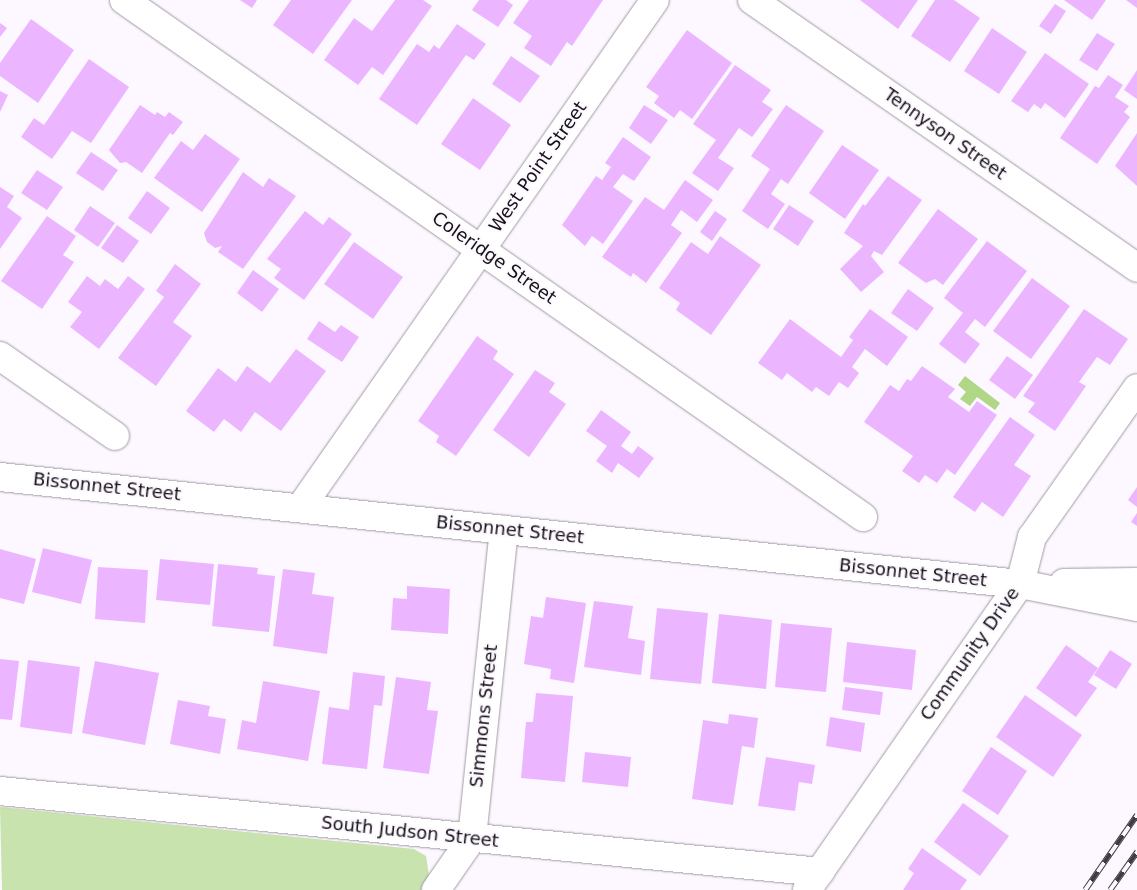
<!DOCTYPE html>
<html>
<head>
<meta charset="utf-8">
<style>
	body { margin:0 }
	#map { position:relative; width:1137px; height:890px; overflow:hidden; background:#fdf8ff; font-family:"DejaVu Sans",sans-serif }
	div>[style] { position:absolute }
	.green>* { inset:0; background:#c8e3ae }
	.water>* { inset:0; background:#b0d786 }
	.building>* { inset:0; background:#ecb5ff }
	.roads { filter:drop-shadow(0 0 1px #a299a5) drop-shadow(0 0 1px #a299a5) }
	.minor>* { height:28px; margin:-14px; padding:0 14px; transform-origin:14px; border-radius:14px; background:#fff }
	.major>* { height:28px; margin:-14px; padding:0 14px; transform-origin:14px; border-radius:14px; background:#fff }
	.rail>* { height:5.5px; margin-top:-2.75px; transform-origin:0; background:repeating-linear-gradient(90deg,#fdf8ff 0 11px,#3f3c40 0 22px); box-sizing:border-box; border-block:1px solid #3f3c40 }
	span { translate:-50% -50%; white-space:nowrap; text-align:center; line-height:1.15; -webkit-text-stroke:4px #fdf8ff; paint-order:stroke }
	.street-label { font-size:18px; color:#151216 }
</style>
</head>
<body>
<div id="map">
	<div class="green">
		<i style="clip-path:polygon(0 807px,414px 849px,426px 856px,429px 875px,421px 890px,2px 890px)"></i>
	</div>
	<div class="water">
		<i style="clip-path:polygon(965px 376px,1000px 403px,995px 410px,977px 397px,970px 406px,960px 399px,966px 392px,958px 385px)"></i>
	</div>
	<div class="building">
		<i style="clip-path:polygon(240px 0,257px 0,252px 8px)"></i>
		<i style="clip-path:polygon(291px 0,352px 0,313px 54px,273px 25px)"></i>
		<i style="clip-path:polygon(395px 0,423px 0,432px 6px,383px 75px,372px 67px,358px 85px,324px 60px,354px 18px,372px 31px)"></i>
		<i style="clip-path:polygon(479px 0,506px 0,513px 5px,498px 27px,472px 10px)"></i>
		<i style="clip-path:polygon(529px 0,603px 0,572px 46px,567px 42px,551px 66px,524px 48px,532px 36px,513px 23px)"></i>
		<i style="clip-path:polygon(860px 0,918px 0,898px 29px)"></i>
		<i style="clip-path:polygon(935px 0,954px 0,980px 18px,950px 62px,911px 36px)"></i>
		<i style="clip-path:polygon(1064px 0,1106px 0,1092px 20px)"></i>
		<i style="clip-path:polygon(1126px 0,1137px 0,1137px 8px)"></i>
		<i style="clip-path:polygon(1055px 4px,1066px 11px,1051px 34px,1039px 26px)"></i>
		<i style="clip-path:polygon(31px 19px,74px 50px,38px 103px,0 76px,0 63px)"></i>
		<i style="clip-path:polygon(0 23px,7px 28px,0 37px)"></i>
		<i style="clip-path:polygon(457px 24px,486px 44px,474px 60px,466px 55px,417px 125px,379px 99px,417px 44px,429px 52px,434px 45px,439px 49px)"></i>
		<i style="clip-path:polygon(992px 28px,1027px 52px,999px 94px,964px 71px)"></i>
		<i style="clip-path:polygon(687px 30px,732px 63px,692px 119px,680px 110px,674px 118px,654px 103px,659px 96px,646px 87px)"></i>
		<i style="clip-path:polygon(1097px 33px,1115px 44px,1097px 71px,1079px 60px)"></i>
		<i style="clip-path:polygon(1045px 53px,1089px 84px,1065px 118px,1045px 103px,1041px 109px,1034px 104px,1028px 112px,1011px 101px)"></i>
		<i style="clip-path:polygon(511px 56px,540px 76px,520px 103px,492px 84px)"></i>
		<i style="clip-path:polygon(89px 59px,129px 87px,91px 143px,72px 131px,52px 159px,21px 137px,34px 118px,44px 125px)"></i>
		<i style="clip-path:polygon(735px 65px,771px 90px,762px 102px,773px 109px,752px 137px,739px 128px,718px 158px,734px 168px,718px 191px,692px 173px,716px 140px,693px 124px)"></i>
		<i style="clip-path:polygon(1137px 70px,1137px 99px,1124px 90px)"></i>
		<i style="clip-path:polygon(1108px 75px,1123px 85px,1115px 97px,1129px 106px,1124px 112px,1130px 117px,1097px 164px,1060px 138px,1095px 86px,1099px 88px)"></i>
		<i style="clip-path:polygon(0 91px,8px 95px,0 112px)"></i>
		<i style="clip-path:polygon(473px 98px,511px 125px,480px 170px,441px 144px)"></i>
		<i style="clip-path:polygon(140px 105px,155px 115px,157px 112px,165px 117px,169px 112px,183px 122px,173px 135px,170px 133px,142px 173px,126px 162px,120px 163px,109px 150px)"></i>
		<i style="clip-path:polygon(644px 105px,668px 120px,651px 144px,629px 128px)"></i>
		<i style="clip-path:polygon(786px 105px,824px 131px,788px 184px,781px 179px,771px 194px,785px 204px,768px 229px,742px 211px,770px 169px,751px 156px)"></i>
		<i style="clip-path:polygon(1137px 133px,1137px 186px,1115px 166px)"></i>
		<i style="clip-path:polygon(205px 134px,240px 159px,202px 212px,154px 178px,181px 141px,193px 150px)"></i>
		<i style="clip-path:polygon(623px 137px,651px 157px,634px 181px,623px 174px,613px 187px,633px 201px,603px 244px,592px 236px,585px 246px,562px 225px,596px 176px,602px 180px,611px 167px,605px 163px)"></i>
		<i style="clip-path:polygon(842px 145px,879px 170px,845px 219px,809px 193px)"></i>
		<i style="clip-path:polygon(91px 152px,118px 170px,103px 191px,76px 173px)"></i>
		<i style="clip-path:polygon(37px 170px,63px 187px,47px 210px,21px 193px)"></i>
		<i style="clip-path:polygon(243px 172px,263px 187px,269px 178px,296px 196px,243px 269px,218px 252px,222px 246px,215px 248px,207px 242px,204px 233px)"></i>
		<i style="clip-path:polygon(888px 176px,922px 200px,882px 255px,874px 251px,871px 256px,884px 272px,861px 292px,840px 269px,863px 246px,844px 233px,863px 204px,865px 206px)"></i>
		<i style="clip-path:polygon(685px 180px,713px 200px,697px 222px,681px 210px,671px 225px,682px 233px,646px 283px,633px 273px,631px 277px,602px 257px,645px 197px,664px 210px)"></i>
		<i style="clip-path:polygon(0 187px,14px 196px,7px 207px,22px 218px,0 249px)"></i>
		<i style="clip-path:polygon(147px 191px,170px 208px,151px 234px,128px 218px)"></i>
		<i style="clip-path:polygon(789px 205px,814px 221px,798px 246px,773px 229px)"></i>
		<i style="clip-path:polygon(90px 206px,115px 223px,98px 247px,74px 230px)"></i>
		<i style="clip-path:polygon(938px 209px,978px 239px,943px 285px,935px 279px,926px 283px,898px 263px)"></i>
		<i style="clip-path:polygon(305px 211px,323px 225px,329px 217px,352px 234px,304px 300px,274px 278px,281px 269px,267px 259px)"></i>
		<i style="clip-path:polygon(715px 211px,727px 219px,712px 241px,700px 232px)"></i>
		<i style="clip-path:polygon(47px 216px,76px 236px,63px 255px,74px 262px,42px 309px,1px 281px)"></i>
		<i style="clip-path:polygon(117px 225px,139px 241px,123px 263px,101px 248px)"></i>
		<i style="clip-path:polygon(720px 236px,761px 265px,711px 335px,676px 310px,680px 303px,659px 288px,691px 242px,708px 254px)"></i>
		<i style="clip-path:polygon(987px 241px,1027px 271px,985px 327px,975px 319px,965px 332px,980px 344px,965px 364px,939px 344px,963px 313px,944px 298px)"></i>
		<i style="clip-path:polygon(354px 242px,403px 277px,373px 319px,324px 284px)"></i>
		<i style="clip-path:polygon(175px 264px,201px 284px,173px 322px,192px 336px,156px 386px,118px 358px,164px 297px,156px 291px)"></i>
		<i style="clip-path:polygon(253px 270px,279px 289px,262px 312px,237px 293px)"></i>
		<i style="clip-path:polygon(87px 276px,100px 286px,105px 279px,118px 289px,128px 276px,145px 289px,99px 349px,70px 327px,82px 312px,68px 302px)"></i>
		<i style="clip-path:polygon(1032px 278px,1070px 306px,1031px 359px,993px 331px)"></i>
		<i style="clip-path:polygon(908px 289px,934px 308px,917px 331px,891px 313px)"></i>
		<i style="clip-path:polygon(870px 309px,908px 337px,887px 366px,865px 349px,852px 367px,859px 373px,848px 388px,839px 382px,829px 396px,816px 387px,812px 392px,787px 373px,782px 380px,758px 363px,790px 319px,841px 357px,853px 340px,849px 337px)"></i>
		<i style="clip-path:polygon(1084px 309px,1128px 339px,1110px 365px,1097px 357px,1079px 382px,1086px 386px,1055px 431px,1028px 412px,1035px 403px,1023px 396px)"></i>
		<i style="clip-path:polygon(319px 321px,335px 332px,341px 325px,359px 337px,342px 362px,307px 339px)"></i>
		<i style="clip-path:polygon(477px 336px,498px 351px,493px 359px,514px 374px,456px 456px,436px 442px,439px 436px,418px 421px)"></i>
		<i style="clip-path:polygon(296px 349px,326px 371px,281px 431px,255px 412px,241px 432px,224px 419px,214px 432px,186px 411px,218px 368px,236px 382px,247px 366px,270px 383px)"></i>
		<i style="clip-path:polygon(1007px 356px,1033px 375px,1015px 399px,989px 380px)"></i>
		<i style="clip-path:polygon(922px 366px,955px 389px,948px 397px,969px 412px,977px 401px,997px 415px,955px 475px,947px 469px,937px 483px,925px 475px,919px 483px,902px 471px,913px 456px,864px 422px,890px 385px,899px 391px,907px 379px,911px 381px)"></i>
		<i style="clip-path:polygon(535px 370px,555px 383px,549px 392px,566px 404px,529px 457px,493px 430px)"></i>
		<i style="clip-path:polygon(601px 410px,631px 432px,621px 446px,632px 454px,638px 446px,654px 458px,639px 478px,618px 463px,612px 473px,596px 461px,607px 446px,586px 431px)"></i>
		<i style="clip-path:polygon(1010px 417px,1035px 435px,1014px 465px,1031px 476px,1003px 517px,982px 502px,975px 512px,953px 497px)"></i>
		<i style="clip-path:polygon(1137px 487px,1137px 507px,1128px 500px)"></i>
		<i style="clip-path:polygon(1137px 513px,1137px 526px,1131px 522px)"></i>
		<i style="clip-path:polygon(43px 548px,92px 560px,81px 604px,32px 592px)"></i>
		<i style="clip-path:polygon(0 549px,36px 559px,24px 604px,0 598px)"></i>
		<i style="clip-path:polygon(160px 559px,214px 564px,210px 605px,156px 600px)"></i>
		<i style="clip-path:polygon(218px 564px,258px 568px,257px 574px,275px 576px,269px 632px,212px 626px)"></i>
		<i style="clip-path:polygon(98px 567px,148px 570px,145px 623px,95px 619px)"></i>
		<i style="clip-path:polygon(283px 569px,315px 573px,312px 594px,334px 597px,327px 654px,273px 646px)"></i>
		<i style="clip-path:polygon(407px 586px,450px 589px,448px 634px,391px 630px,393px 598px,407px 599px)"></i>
		<i style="clip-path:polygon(546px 597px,586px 603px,574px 683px,550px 679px,551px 669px,524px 664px,531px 616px,543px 618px)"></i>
		<i style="clip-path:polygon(594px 601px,633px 606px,628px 638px,645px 641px,641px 675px,584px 667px)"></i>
		<i style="clip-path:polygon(657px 608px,708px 613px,701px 684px,650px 679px)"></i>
		<i style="clip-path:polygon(719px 614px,772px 620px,766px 689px,712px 683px)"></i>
		<i style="clip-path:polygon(781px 623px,832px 628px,826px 692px,775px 687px)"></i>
		<i style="clip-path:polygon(847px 642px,916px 650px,912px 690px,843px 682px)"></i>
		<i style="clip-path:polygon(1066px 645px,1098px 668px,1088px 682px,1097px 688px,1076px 717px,1036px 688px)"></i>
		<i style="clip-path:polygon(1110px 650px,1132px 664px,1116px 689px,1094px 675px)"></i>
		<i style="clip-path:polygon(0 659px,19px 661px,12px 720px,0 719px)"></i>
		<i style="clip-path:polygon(28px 660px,80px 667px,72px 734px,20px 727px)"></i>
		<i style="clip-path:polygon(95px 661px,159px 673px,145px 745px,82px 733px)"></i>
		<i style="clip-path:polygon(353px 672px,385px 676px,382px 706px,374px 705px,367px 769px,322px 764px,329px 707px,349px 710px)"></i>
		<i style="clip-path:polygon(396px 677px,431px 682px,427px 710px,438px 711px,429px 774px,383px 768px)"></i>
		<i style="clip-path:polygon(263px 681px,320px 691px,308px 761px,237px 749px,242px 720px,256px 723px)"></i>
		<i style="clip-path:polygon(845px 687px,883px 692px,880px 715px,842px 710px)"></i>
		<i style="clip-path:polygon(536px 693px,573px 696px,565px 782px,521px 778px,526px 722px,533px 722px)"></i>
		<i style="clip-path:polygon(1025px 695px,1082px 735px,1053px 777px,996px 737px)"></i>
		<i style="clip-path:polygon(178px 700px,210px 706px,208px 716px,226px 719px,220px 754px,170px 744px)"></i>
		<i style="clip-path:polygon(729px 714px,758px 718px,754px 748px,742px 746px,733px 805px,692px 799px,703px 720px,728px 724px)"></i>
		<i style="clip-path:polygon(830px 717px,865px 723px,861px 752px,826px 746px)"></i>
		<i style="clip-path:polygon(991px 747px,1027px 771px,998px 815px,962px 791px)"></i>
		<i style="clip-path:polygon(585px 752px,631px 757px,628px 787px,582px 782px)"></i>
		<i style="clip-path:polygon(766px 757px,815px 765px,812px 784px,799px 782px,795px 811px,758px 806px)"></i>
		<i style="clip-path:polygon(963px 803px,1009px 836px,980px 876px,934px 842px)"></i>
		<i style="clip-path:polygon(922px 848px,967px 880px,960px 890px,903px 890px,914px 873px,908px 869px)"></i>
	</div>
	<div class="roads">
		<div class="minor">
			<i style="left:124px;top:0;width:902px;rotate:34.98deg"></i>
			<i style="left:752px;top:0;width:469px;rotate:34.8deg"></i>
			<i style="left:0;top:356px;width:140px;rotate:34.8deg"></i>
			<i style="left:301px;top:507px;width:618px;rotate:-55.08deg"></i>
			<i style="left:0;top:791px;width:824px;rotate:5.64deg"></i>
			<i style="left:436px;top:890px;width:63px;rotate:-55.3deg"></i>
			<i style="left:472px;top:838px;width:310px;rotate:-84.1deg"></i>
			<i style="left:807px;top:890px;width:373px;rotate:-55.2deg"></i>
			<i style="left:1020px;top:584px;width:49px;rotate:-75.7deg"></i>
			<i style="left:1032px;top:537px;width:182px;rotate:-54.8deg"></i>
		</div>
		<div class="major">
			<i style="left:0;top:477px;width:1026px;rotate:5.99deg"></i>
			<i style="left:1020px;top:584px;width:119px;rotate:11.1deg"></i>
			<i style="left:1064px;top:583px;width:73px;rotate:-0.8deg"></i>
		</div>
	</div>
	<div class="rail">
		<i style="left:1085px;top:890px;width:91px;rotate:-55.3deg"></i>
		<i style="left:1110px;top:890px;width:47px;rotate:-54.6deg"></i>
	</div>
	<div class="street-label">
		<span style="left:945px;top:134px;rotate:35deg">Tennyson Street</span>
		<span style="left:538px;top:167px;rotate:-55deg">West Point Street</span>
		<span style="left:494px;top:258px;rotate:35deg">Coleridge Street</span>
		<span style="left:107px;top:487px;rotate:6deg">Bissonnet Street</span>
		<span style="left:510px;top:530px;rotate:6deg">Bissonnet Street</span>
		<span style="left:913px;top:573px;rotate:6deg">Bissonnet Street</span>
		<span style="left:970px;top:654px;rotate:-55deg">Community Drive</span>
		<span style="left:484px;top:716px;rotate:-84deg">Simmons Street</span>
		<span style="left:410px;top:832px;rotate:6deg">South Judson Street</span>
	</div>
</div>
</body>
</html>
